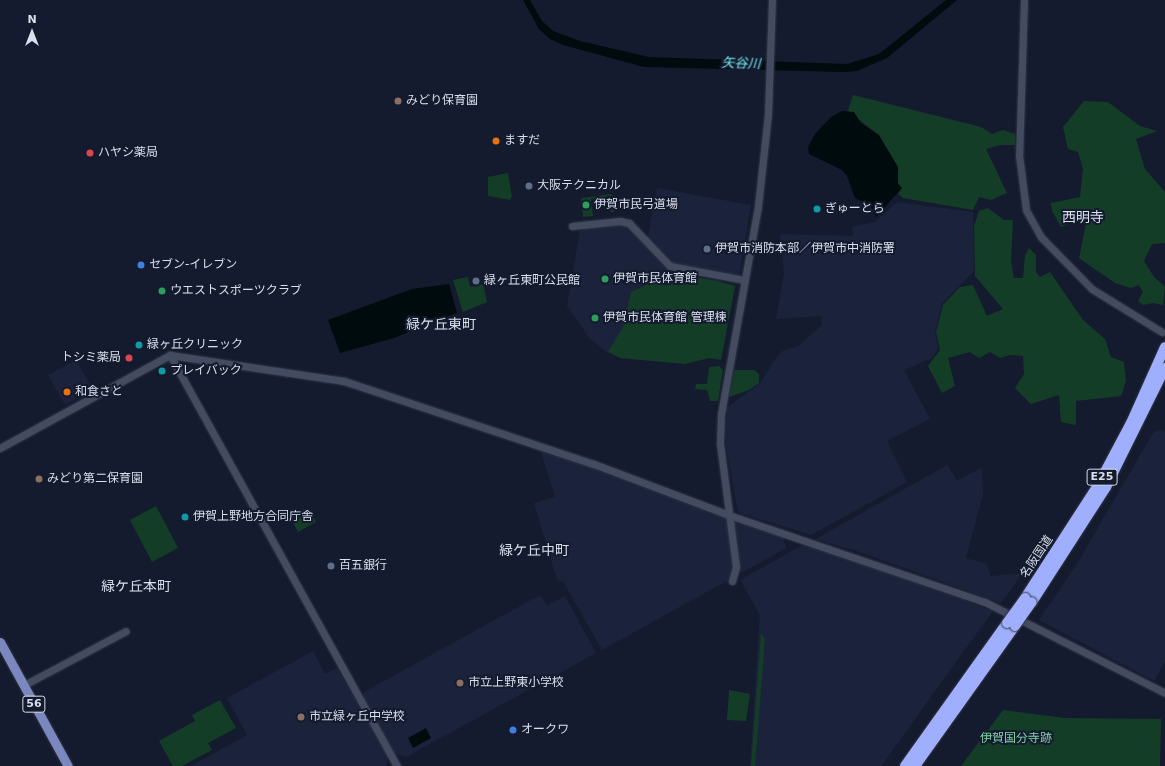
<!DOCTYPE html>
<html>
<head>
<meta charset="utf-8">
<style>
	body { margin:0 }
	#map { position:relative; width:1165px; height:766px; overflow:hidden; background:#141b2e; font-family:"DejaVu Sans","Noto Sans JP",sans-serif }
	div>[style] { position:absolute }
	.built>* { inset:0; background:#1b233c }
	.green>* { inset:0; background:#143d27 }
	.water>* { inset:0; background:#000b0d }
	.roads { filter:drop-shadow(0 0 1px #323544) drop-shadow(0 0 1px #323544) }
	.minor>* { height:7px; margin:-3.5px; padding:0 3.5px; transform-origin:3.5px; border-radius:3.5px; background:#434b61 }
	.major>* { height:9px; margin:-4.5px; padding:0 4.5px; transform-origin:4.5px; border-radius:4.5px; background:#7b87bf }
	.highway>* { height:10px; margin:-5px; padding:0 5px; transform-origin:5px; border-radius:5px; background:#a0affd }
	.bridges { filter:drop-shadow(0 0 1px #323544) drop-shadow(0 0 1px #323544) }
	.highway-bridge>* { height:10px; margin:-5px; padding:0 5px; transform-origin:5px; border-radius:5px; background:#a0affd }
	.dots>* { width:11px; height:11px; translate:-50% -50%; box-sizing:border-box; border:2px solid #141b2e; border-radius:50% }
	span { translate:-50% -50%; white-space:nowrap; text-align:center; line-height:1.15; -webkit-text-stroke:4px #141b2e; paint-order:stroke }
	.shield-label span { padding:1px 3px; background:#141b2e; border:1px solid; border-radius:3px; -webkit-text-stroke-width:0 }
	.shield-label { font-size:11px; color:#d9dfec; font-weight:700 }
	.poi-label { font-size:12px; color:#d9dfec }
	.left { translate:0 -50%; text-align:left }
	.right { translate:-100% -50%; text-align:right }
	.street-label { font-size:12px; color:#d9dfec }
	.park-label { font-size:12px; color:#82d3a3 }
	.water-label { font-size:13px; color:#75e8ef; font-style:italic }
	.quarter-label { font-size:14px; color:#d9dfec }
	.north { position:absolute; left:12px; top:12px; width:40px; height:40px; -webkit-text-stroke:3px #141b2e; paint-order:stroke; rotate:0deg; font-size:11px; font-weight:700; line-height:16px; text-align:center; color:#d9dfec }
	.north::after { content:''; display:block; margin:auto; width:14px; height:18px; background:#d9dfec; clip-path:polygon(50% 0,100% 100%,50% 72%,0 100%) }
</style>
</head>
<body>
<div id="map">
	<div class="built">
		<i style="clip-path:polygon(657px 188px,751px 205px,739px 276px,673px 263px,648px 236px)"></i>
		<i style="clip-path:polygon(897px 202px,973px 212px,974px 271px,942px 304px,935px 332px,938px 349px,932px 358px,904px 370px,930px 419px,887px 441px,907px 482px,811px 535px,740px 513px,737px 508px,726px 445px,727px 408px,760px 383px,780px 352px,798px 346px,822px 325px,821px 316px,776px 319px,784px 273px,780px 234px,853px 236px,852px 227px,875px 222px)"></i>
		<i style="clip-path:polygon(621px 225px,630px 227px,667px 270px,665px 278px,623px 329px,609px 354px,590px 339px,567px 306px,580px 230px)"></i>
		<i style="clip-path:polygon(76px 360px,93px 389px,65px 405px,48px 375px)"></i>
		<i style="clip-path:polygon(1158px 430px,1165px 432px,1165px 662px,1154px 681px,1039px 620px,1078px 562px,1153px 433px)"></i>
		<i style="clip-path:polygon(541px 452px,585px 465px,733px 522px,783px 537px,786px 548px,602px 650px,563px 581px,557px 580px,534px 503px,555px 497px)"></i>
		<i style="clip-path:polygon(947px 465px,957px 480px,982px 468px,983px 494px,966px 558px,987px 564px,990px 576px,1023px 573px,1001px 603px,863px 553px,816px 539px)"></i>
		<i style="clip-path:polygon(805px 544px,993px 611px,881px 766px,750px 766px,760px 615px,740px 580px)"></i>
		<i style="clip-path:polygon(540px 595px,547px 606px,565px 596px,596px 653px,406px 757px,395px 754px,363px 696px,364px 692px)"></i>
		<i style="clip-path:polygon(313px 651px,325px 674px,337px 668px,388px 757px,386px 766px,191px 766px,247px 735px,227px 698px)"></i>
	</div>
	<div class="green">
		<i style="clip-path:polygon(853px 95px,981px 127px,992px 134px,1003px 130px,1015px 134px,1015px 145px,1000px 145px,986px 149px,1007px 193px,991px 200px,979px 197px,973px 210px,903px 198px,898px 194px,902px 188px,898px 184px,898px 176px,879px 135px,848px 111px)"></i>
		<i style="clip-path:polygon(1084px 101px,1108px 102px,1140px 126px,1157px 131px,1136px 139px,1145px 169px,1165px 192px,1165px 243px,1152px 244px,1144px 261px,1154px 277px,1165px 287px,1163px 305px,1153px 303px,1143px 305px,1138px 301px,1143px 292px,1139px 285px,1131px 288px,1115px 283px,1079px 258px,1086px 224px,1077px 221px,1061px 227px,1052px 211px,1051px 203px,1080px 197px,1083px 169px,1078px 152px,1068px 149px,1063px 127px)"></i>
		<i style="clip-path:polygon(508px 173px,512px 197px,510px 200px,488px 196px,488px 177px)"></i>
		<i style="clip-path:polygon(612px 194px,614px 212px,611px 212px,609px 197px,591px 199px,593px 216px,583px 217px,581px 198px)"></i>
		<i style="clip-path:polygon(988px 208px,1004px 220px,1013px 220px,1011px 261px,1014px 278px,1023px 278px,1025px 255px,1029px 248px,1036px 255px,1036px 272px,1040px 277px,1050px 272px,1083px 320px,1105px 339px,1111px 357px,1124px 362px,1126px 381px,1121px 396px,1076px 401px,1076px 425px,1061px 422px,1059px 395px,1031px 404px,1015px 388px,1024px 374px,1023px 356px,1010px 355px,1000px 358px,990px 352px,979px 358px,970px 352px,948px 358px,955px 386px,942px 393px,928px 366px,940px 350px,936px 332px,943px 305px,960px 287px,973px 285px,987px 316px,1003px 309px,975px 276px,974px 226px,979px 211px)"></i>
		<i style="clip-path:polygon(666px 269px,673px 273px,718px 281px,735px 286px,721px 360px,709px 358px,685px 364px,620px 358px,608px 352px,623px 327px,631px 292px,664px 277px)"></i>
		<i style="clip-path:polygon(468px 277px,470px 287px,483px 284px,487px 302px,463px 312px,453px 280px)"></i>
		<i style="clip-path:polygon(719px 366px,723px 370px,718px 401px,710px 401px,707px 390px,695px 389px,696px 384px,707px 384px,709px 367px)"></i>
		<i style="clip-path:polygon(734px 370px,754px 370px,759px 374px,759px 383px,749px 390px,729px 397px)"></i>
		<i style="clip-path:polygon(156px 506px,178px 548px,152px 562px,130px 520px)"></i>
		<i style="clip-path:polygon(310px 509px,316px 522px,298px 532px,287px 511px)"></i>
		<i style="clip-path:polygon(761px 633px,765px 639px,755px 766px,751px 766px)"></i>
		<i style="clip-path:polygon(729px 690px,750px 694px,746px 721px,727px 720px)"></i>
		<i style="clip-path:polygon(220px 700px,236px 728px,208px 743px,212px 750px,182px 766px,173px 766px,159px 741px,195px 721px,192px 715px)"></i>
		<i style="clip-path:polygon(1003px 710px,1065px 718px,1161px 719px,1160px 766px,961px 766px)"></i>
	</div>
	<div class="water">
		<i style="clip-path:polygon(523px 0,530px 0,542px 21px,553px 31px,580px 41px,649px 57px,847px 64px,879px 54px,946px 0,957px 0,887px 58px,857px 71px,843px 72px,644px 67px,563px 45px,550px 39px,539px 29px)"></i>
		<i style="clip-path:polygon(842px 111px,854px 112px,861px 123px,879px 135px,898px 167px,898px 184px,902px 188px,876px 217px,870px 205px,855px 198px,847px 176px,842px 170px,809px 154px,808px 147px,815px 134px,831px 117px)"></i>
		<i style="clip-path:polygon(449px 284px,457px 313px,394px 338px,340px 353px,328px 320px,412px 289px)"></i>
		<i style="clip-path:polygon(426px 728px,431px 738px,413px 748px,408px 738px)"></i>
	</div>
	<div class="roads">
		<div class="minor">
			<i style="left:1024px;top:0;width:155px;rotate:91.8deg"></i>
			<i style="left:1019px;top:155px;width:55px;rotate:82.7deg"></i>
			<i style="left:1026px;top:210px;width:31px;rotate:61deg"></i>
			<i style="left:1041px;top:237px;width:73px;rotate:45.6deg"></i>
			<i style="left:1092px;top:289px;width:82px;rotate:31.6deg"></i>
			<i style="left:572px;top:226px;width:48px;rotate:-5.9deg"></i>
			<i style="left:620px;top:221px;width:9px;rotate:13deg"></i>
			<i style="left:629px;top:223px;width:59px;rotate:46.4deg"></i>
			<i style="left:670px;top:266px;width:75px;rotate:10.7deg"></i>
			<i style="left:170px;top:355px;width:470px;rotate:61.1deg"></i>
			<i style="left:0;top:448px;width:194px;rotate:-28.7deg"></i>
			<i style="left:170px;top:355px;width:176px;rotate:8.5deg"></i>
			<i style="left:344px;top:381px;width:263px;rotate:18.4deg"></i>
			<i style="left:594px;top:464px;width:144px;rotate:20.7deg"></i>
			<i style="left:729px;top:515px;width:270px;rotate:18.8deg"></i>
			<i style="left:985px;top:602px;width:202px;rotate:26.8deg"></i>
			<i style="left:732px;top:581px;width:15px;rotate:-74deg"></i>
			<i style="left:736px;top:567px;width:125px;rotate:-97.4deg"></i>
			<i style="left:720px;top:443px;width:29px;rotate:-88deg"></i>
			<i style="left:721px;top:414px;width:211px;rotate:-79.9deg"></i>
			<i style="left:758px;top:206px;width:93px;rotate:-83.8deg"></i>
			<i style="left:768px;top:114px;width:114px;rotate:-88deg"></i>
			<i style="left:24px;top:685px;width:115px;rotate:-27.9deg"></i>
		</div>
		<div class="major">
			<i style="left:0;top:642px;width:141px;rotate:61.3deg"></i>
		</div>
		<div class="highway">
			<i style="left:1025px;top:598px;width:135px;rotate:-57.1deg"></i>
			<i style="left:1098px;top:485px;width:70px;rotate:-62deg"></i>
			<i style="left:1131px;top:423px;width:83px;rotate:-65.9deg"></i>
			<i style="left:1032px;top:602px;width:137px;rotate:-57.2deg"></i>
			<i style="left:1106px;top:487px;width:133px;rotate:-63.6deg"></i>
			<i style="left:905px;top:766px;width:176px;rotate:-54.5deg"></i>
			<i style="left:915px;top:766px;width:172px;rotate:-54.5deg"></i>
		</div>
	</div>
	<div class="bridges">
		<div class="highway-bridge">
			<i style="left:1007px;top:623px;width:31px;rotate:-54deg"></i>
			<i style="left:1015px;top:626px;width:29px;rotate:-55deg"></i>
		</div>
	</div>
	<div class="dots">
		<i style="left:398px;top:101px;background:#8d6e63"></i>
		<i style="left:496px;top:141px;background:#e8710a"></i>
		<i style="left:90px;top:153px;background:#e0444e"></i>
		<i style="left:529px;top:186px;background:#5c6f8a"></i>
		<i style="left:586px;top:205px;background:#2e9e5b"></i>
		<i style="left:817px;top:209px;background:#0f9aa8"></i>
		<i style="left:707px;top:249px;background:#5c6f8a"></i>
		<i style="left:141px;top:265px;background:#3f7fe0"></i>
		<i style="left:605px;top:279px;background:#2e9e5b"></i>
		<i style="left:476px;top:281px;background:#5c6f8a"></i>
		<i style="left:162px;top:291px;background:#2e9e5b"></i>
		<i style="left:595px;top:318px;background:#2e9e5b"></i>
		<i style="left:139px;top:345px;background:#0f9aa8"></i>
		<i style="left:129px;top:358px;background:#e0444e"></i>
		<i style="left:162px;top:371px;background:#0f9aa8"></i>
		<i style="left:67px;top:392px;background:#e8710a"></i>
		<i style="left:39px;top:479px;background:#8d6e63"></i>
		<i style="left:185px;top:517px;background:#0f9aa8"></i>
		<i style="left:331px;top:566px;background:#5c6f8a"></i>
		<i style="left:460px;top:683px;background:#8d6e63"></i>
		<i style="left:301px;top:717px;background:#8d6e63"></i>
		<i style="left:513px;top:730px;background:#3f7fe0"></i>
	</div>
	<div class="shield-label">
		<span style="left:1102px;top:477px">E25</span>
		<span style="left:34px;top:704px">56</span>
	</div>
	<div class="poi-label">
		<span class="left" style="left:406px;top:101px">みどり保育園</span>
		<span class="left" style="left:504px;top:141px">ますだ</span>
		<span class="left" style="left:98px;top:153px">ハヤシ薬局</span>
		<span class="left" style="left:537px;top:186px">大阪テクニカル</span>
		<span class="left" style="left:594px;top:205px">伊賀市民弓道場</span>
		<span class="left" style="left:825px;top:209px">ぎゅーとら</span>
		<span class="left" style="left:715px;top:249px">伊賀市消防本部／伊賀市中消防署</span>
		<span class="left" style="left:149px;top:265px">セブン-イレブン</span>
		<span class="left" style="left:613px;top:279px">伊賀市民体育館</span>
		<span class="left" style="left:484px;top:281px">緑ヶ丘東町公民館</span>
		<span class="left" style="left:170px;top:291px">ウエストスポーツクラブ</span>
		<span class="left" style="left:603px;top:318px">伊賀市民体育館 管理棟</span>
		<span class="left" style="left:147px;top:345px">緑ヶ丘クリニック</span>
		<span class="right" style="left:121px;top:358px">トシミ薬局</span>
		<span class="left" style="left:170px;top:371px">プレイバック</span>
		<span class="left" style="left:75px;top:392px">和食さと</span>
		<span class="left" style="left:47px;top:479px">みどり第二保育園</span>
		<span class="left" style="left:193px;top:517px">伊賀上野地方合同庁舎</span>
		<span class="left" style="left:339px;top:566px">百五銀行</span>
		<span class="left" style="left:468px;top:683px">市立上野東小学校</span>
		<span class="left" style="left:309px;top:717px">市立緑ヶ丘中学校</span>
		<span class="left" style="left:521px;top:730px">オークワ</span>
	</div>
	<div class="street-label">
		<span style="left:1037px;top:557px;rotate:-56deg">名阪国道</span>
	</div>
	<div class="park-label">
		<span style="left:1016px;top:739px">伊賀国分寺跡</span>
	</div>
	<div class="water-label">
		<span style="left:741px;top:64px;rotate:2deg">矢谷川</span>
	</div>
	<div class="quarter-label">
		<span style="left:1083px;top:217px">西明寺</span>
		<span style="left:441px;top:324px">緑ケ丘東町</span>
		<span style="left:534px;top:550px">緑ケ丘中町</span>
		<span style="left:136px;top:586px">緑ケ丘本町</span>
	</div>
	<div class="north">N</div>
</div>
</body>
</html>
